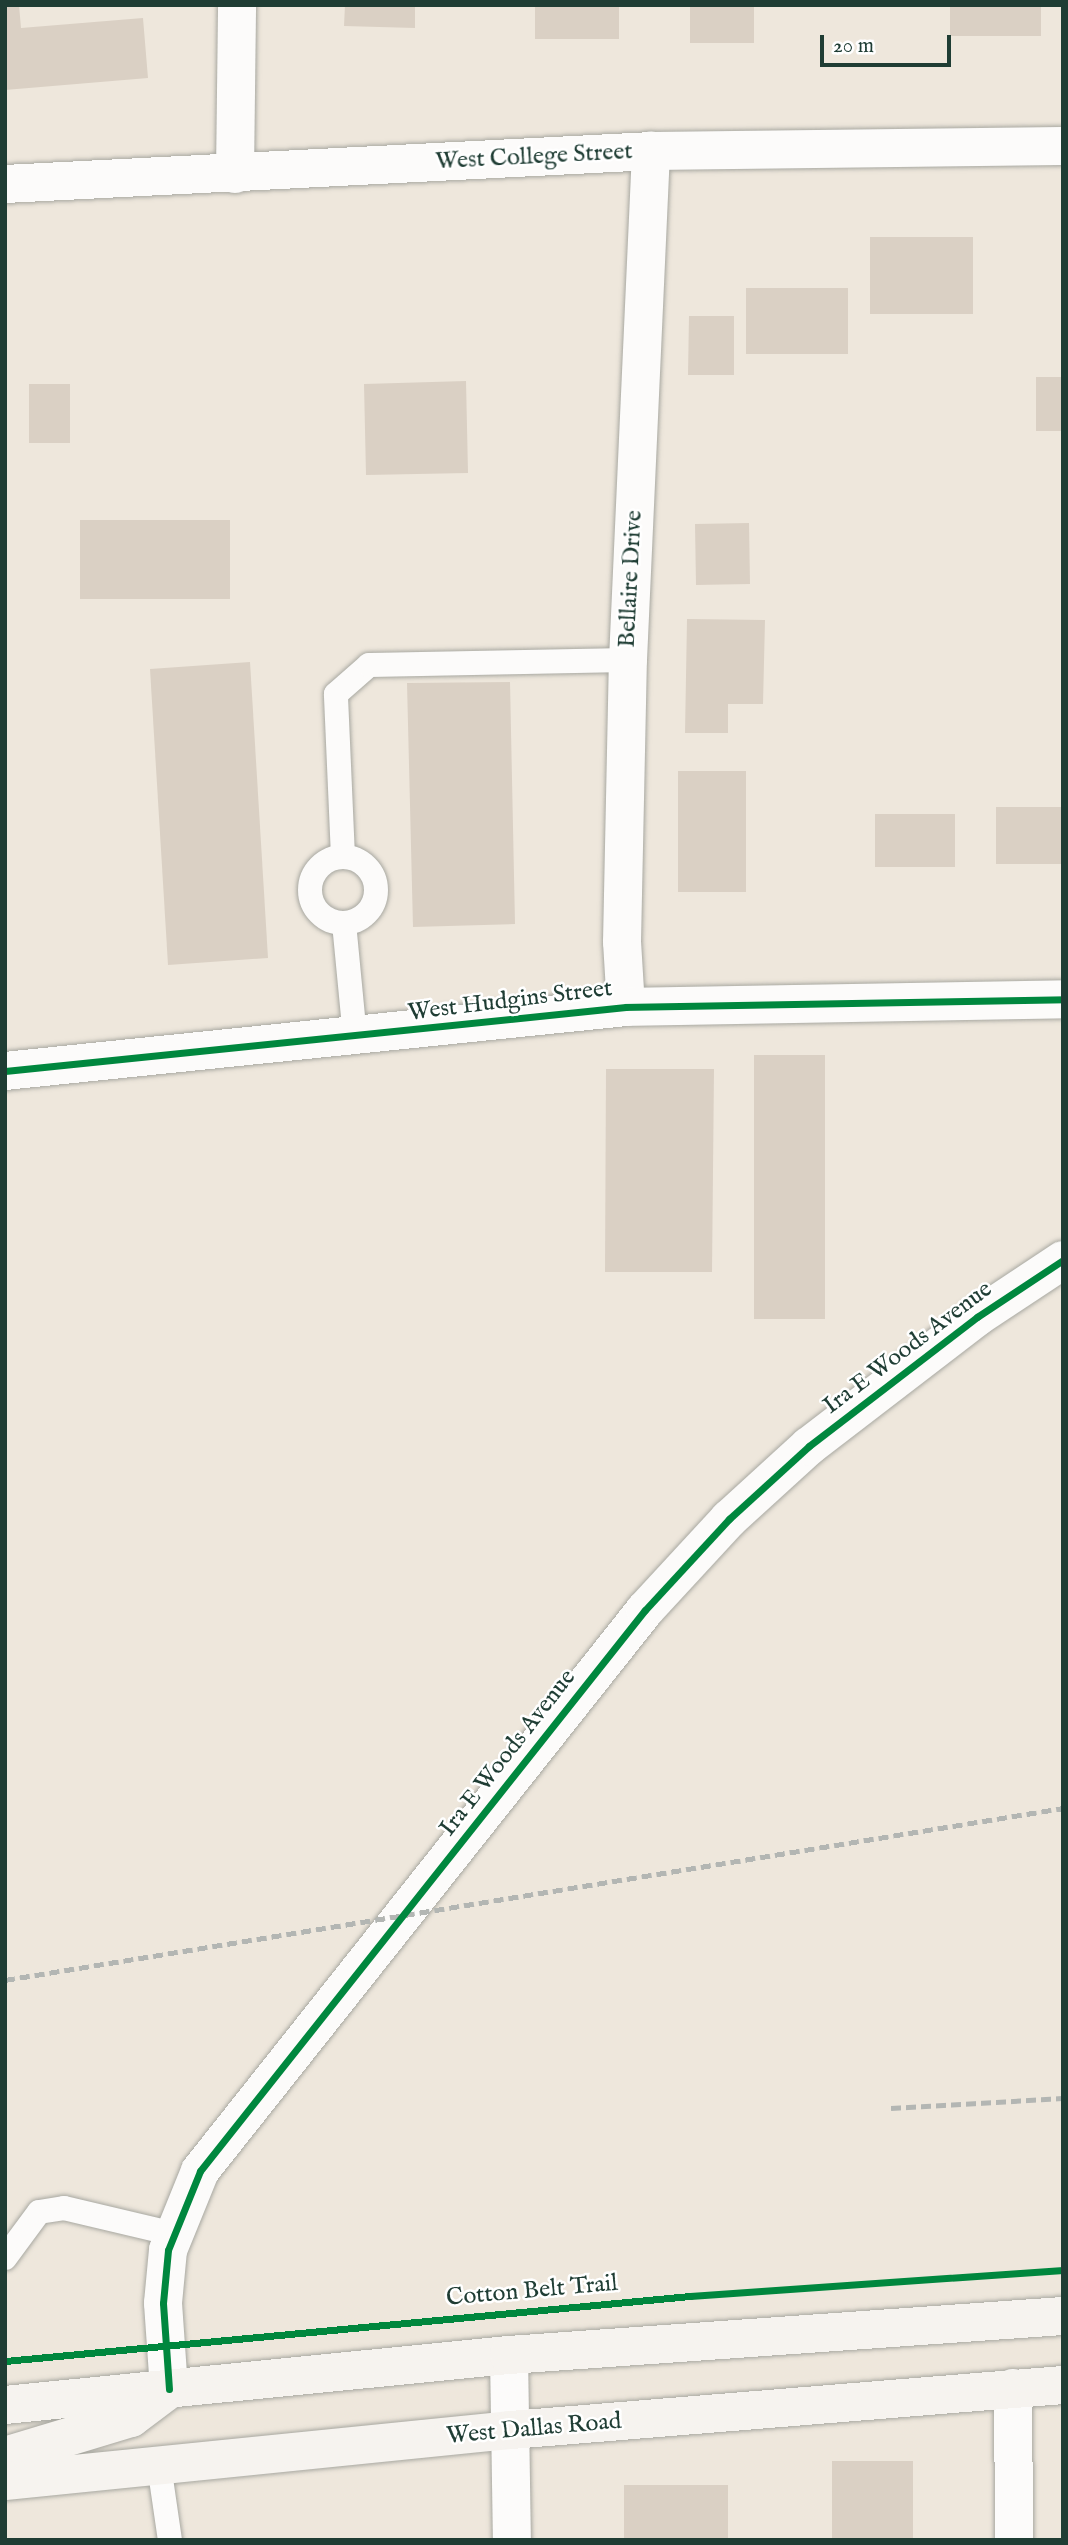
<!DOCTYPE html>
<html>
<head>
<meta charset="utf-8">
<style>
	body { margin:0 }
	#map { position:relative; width:1068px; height:2545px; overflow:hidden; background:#eee7dc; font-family:"IM FELL English",serif }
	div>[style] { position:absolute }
	.building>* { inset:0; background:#dad0c4 }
	.roads { filter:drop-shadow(0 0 2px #a8a8a1) drop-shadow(0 0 2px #a8a8a1) }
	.lane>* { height:24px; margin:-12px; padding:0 12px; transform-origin:12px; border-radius:12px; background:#fcfbfa }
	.lane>.ring { margin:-12px; padding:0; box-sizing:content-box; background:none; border:24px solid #fcfbfa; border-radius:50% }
	.street>* { height:38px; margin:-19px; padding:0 19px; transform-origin:19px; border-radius:19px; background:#fcfbfa }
	.secondary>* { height:38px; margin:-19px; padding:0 19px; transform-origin:19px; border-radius:19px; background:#f6f3ef }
	.rail>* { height:5px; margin-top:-2.5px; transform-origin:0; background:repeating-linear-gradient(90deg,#b3b6b3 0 10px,transparent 0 15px) }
	.cycleway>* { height:7px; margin:-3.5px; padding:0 3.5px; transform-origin:3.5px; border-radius:3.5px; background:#00873e }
	span { translate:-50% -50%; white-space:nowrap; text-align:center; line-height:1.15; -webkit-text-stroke:5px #fff; paint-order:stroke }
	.street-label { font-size:24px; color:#1f3d34 }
	.frame { position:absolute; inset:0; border:7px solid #1f3d34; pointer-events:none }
	.scale { position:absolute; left:820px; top:35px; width:131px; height:32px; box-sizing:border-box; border:4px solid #1f3d34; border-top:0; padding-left:9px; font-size:21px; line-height:24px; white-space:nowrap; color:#1f3d34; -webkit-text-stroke:5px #fff; paint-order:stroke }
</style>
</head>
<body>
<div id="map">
	<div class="building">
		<i style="clip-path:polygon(5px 5px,19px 5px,21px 28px,143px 18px,148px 78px,5px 90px)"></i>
		<i style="clip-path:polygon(345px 5px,415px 5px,415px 28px,344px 26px)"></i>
		<i style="clip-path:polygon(535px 5px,619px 5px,619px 39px,535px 39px)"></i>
		<i style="clip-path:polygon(690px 5px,754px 5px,754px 43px,690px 43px)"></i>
		<i style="clip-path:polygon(950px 5px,1041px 5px,1041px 36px,950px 36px)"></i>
		<i style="clip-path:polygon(870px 237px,973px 237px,973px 314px,870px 314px)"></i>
		<i style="clip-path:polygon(746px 288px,848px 288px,848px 354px,746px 354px)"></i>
		<i style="clip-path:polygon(689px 316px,734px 316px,734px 375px,688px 375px)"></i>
		<i style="clip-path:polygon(1036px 377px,1063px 377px,1063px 431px,1036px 431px)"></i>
		<i style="clip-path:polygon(466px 381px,468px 473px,366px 475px,364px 384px)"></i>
		<i style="clip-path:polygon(29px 384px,70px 384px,70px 443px,29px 443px)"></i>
		<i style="clip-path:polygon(80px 520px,230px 520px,230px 599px,80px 599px)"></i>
		<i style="clip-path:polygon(749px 523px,750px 584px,696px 585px,695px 524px)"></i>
		<i style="clip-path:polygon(687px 619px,765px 620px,763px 704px,728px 704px,728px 733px,685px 733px)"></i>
		<i style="clip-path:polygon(250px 662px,268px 958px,168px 965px,150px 669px)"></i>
		<i style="clip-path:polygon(510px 682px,515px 924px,413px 927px,407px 683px)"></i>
		<i style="clip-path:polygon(678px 771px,746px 771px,746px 892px,678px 892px)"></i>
		<i style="clip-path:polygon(996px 807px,1063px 807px,1063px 864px,996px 864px)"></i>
		<i style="clip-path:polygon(875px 814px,955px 814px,955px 867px,875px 867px)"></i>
		<i style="clip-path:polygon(754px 1055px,825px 1055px,825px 1319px,754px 1319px)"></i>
		<i style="clip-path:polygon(606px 1069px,714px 1069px,712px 1272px,605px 1272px)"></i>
		<i style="clip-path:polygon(832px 2461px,913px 2461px,913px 2540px,832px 2540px)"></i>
		<i style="clip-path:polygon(624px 2485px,728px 2485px,728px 2540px,624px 2540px)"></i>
	</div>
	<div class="roads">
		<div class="lane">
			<i style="left:343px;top:857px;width:163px;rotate:-92.5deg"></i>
			<i style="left:336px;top:694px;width:44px;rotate:-41.3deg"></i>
			<i style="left:369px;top:665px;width:259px;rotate:-1.1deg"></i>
			<i class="ring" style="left:310px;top:857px;width:42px;height:42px"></i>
			<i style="left:344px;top:923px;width:115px;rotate:84.5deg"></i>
			<i style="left:5px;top:2258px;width:57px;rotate:-53.5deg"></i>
			<i style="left:39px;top:2212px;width:25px;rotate:-9deg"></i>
			<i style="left:64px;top:2208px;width:113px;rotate:13.3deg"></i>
			<i style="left:159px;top:2465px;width:76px;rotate:81.7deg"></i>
		</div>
		<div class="street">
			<i style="left:235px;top:174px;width:169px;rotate:-89.3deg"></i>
			<i style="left:5px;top:184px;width:647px;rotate:-2.92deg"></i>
			<i style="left:651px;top:151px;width:412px;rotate:-0.7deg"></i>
			<i style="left:626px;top:1007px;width:65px;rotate:-93.5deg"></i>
			<i style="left:622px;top:942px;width:282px;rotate:-88.8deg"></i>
			<i style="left:628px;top:660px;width:510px;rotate:-87.41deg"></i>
			<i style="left:5px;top:1071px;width:624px;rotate:-5.88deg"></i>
			<i style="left:626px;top:1007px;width:437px;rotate:-1deg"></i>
			<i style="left:509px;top:2355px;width:185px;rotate:89.1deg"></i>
			<i style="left:1013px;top:2388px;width:152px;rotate:89.6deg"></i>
			<i style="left:169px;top:2389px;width:86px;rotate:-94deg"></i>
			<i style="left:163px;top:2303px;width:53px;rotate:-84.6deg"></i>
			<i style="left:168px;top:2250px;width:85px;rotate:-67.9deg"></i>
			<i style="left:200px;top:2171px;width:716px;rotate:-51.58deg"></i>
			<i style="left:645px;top:1610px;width:124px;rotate:-47.3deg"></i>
			<i style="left:729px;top:1519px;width:108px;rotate:-42.4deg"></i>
			<i style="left:809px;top:1446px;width:212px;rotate:-37.5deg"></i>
			<i style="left:977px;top:1317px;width:103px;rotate:-33.5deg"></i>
		</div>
		<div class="secondary">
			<i style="left:5px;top:2405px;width:506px;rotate:-5.67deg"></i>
			<i style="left:509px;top:2355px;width:555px;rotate:-4.03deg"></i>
			<i style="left:5px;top:2456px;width:132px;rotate:-16.8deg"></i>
			<i style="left:131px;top:2418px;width:45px;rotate:-36.9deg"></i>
			<i style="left:5px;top:2481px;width:509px;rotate:-5.76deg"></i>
			<i style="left:511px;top:2430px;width:554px;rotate:-4.66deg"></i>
		</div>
	</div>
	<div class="rail">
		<i style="left:5px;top:1980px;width:1072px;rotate:-9.23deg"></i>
		<i style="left:891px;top:2108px;width:172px;rotate:-3.3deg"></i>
	</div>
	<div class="cycleway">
		<i style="left:5px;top:1071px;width:624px;rotate:-5.88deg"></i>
		<i style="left:626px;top:1007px;width:437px;rotate:-1deg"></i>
		<i style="left:5px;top:2361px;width:688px;rotate:-5.42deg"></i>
		<i style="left:690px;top:2296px;width:374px;rotate:-4deg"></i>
		<i style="left:169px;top:2389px;width:86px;rotate:-94deg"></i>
		<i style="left:163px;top:2303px;width:53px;rotate:-84.6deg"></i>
		<i style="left:168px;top:2250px;width:85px;rotate:-67.9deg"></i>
		<i style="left:200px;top:2171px;width:716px;rotate:-51.58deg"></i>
		<i style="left:645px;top:1610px;width:124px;rotate:-47.3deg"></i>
		<i style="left:729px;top:1519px;width:108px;rotate:-42.4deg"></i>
		<i style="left:809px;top:1446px;width:212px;rotate:-37.5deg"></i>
		<i style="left:977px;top:1317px;width:103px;rotate:-33.5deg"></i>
	</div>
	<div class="street-label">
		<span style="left:534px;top:157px;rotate:-3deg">West College Street</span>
		<span style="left:631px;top:579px;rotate:-87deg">Bellaire Drive</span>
		<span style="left:510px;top:1001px;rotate:-7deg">West Hudgins Street</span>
		<span style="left:908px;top:1348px;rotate:-37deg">Ira E Woods Avenue</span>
		<span style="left:508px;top:1753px;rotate:-52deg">Ira E Woods Avenue</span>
		<span style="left:532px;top:2291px;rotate:-5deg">Cotton Belt Trail</span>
		<span style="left:534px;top:2429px;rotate:-5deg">West Dallas Road</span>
	</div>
	<div class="frame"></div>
	<div class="scale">20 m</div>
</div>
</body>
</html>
